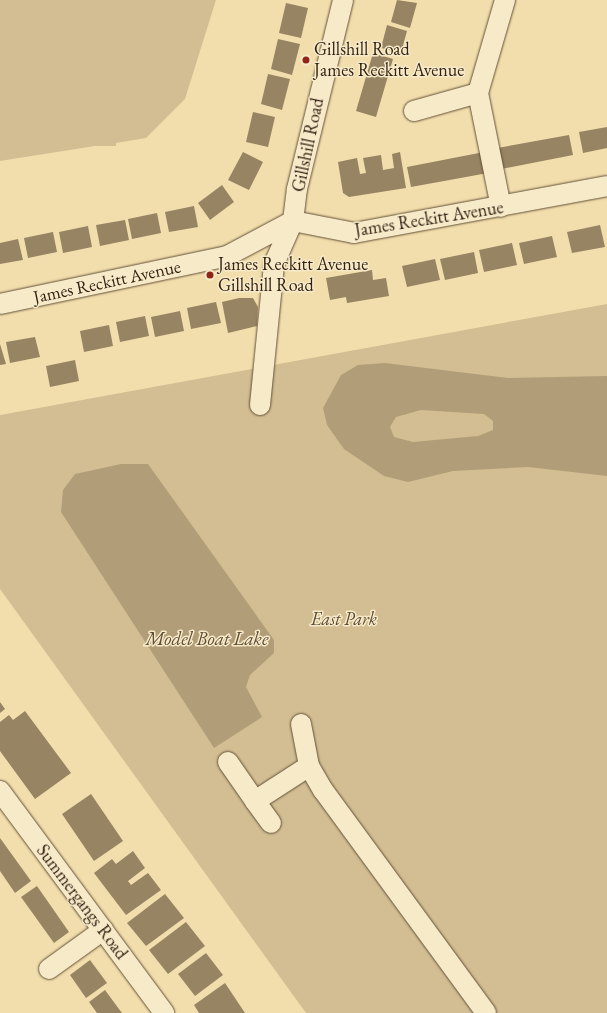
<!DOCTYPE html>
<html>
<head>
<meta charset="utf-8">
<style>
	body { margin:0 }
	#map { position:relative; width:607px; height:1013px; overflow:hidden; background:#f2deac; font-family:"EB Garamond",serif }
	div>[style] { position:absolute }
	.green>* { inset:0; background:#d2be92 }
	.water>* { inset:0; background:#b19e78 }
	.building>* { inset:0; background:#968463 }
	.roads { filter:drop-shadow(0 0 1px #635139) drop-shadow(0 0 1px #635139) }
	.minor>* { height:20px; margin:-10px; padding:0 10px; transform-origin:10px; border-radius:10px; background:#f7eac9 }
	.dots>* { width:11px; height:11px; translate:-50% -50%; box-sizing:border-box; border:2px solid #f7eac9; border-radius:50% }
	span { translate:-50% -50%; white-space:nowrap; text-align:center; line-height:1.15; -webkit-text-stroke:3px #f7eac9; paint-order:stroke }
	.poi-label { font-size:18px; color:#332213 }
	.left { translate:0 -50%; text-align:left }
	.street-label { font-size:18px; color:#332213 }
	.park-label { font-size:18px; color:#5b4933; font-style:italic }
	.water-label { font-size:19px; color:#5f4d36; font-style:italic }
</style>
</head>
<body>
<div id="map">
	<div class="green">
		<i style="clip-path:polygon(0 0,216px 0,185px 99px,146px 138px,116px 143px,116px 146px,95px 146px,0 161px)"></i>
		<i style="clip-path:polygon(607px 304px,607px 1013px,306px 1013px,0 589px,0 415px)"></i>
	</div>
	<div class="water">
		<i style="clip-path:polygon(evenodd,385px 363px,508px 378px,607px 376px,607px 476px,528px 467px,453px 471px,408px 482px,384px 476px,344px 449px,327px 425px,323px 408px,341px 375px,358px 365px,385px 363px,421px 410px,484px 414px,493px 421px,493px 430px,478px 436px,413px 442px,394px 437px,390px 427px,396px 417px,421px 410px)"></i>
		<i style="clip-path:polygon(121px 464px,148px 464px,274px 640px,274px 653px,250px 675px,246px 687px,262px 717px,214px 748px,61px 512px,63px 490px,75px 474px)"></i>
	</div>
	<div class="building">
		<i style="clip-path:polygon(397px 0,417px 3px,410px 28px,391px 22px)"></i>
		<i style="clip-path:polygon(286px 3px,308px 8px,301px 38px,279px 33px)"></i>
		<i style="clip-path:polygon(387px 25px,407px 31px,401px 53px,381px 48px)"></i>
		<i style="clip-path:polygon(278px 39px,300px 44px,292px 75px,271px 69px)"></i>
		<i style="clip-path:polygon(373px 53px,393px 59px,376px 117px,356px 111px)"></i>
		<i style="clip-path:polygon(268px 74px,290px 79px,282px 110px,261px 104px)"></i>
		<i style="clip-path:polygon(253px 112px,275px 117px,268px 147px,246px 142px)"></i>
		<i style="clip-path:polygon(607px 127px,607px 148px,583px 153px,579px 132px)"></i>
		<i style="clip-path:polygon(569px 135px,573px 155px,496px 170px,492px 149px)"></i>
		<i style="clip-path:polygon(243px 152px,263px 162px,249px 190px,228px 180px)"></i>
		<i style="clip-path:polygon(400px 152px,406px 188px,349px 197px,343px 193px,338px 162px,357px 158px,360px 174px,366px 173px,363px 158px,381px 155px,383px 170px,394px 168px,392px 154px)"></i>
		<i style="clip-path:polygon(484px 152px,488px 173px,411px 187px,407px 167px)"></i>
		<i style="clip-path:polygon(222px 185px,234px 202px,210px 220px,198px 203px)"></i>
		<i style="clip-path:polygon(194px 206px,198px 227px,169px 232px,165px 212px)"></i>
		<i style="clip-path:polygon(157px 213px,161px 233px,132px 239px,128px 219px)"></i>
		<i style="clip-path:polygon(125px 220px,129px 240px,100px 246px,96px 225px)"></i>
		<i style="clip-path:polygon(600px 225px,605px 247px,572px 253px,567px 232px)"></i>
		<i style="clip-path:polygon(88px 226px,92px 247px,63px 253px,59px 232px)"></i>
		<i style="clip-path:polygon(53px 232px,57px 252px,28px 258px,24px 238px)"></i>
		<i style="clip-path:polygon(552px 236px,557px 257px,524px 264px,519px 243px)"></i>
		<i style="clip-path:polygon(18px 239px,23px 260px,0 264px,0 243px)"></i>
		<i style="clip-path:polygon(512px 243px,517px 265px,484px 272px,479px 250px)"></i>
		<i style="clip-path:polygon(474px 252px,478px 273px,445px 280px,440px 259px)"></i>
		<i style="clip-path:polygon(435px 259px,440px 280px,407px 287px,402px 266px)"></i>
		<i style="clip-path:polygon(372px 270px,373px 280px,386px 278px,389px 296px,347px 303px,346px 297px,330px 300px,326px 278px)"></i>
		<i style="clip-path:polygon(239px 298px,253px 298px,258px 307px,257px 326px,228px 333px,222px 302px)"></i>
		<i style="clip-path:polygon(216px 302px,221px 323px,191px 329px,187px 308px)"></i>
		<i style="clip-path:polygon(180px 311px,184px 331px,155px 337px,151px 317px)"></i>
		<i style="clip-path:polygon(145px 316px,149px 336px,120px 342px,116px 322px)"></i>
		<i style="clip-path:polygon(109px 325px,113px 346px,84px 352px,80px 331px)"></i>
		<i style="clip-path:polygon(35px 337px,40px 357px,10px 363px,6px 342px)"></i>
		<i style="clip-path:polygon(0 344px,6px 364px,0 365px)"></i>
		<i style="clip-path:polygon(75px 360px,79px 381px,50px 387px,46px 366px)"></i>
		<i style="clip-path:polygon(0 702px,5px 709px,0 713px)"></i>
		<i style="clip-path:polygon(25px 711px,71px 773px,35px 799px,0 751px,0 722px,9px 715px,13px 720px)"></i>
		<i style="clip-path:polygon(91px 794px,123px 841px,94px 861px,62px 814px)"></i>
		<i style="clip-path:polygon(0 838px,31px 881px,15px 893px,0 871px)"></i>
		<i style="clip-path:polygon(133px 851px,145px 868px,128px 881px,131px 885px,148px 873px,161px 890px,126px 915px,94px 873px,112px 859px,116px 864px)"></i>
		<i style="clip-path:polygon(37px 886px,69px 932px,54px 943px,21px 897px)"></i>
		<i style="clip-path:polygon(165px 894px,184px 918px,146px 946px,127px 923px)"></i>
		<i style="clip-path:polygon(186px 922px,205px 946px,168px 974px,149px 950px)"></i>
		<i style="clip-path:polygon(206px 953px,223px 975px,195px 996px,178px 974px)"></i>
		<i style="clip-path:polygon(90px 960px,107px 983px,86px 998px,70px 975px)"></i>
		<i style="clip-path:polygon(225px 983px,245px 1013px,199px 1013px,194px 1005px)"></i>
		<i style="clip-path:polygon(105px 990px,116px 1005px,122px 1013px,97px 1013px,89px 1002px)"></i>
	</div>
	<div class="roads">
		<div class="minor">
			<i style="left:478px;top:93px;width:116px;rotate:78.6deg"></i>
			<i style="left:414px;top:111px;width:66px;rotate:-15.7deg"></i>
			<i style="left:478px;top:93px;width:97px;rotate:-73.8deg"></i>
			<i style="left:0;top:304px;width:232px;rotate:-11.9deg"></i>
			<i style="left:227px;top:256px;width:75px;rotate:-27.9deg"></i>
			<i style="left:293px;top:221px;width:62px;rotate:11.1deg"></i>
			<i style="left:354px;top:233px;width:257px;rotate:-10.5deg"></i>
			<i style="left:260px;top:405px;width:142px;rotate:-84.3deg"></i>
			<i style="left:274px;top:264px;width:47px;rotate:-66.2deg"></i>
			<i style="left:293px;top:221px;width:32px;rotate:-83deg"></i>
			<i style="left:297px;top:189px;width:195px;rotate:-76.3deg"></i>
			<i style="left:301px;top:724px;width:43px;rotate:79.2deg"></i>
			<i style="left:309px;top:766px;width:28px;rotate:60deg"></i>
			<i style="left:323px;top:790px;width:276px;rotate:53.8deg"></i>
			<i style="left:228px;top:762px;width:47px;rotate:55.3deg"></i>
			<i style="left:255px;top:801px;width:64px;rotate:-32.9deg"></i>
			<i style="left:0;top:791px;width:276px;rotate:53.5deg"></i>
			<i style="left:255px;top:801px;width:27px;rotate:54deg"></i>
			<i style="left:49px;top:969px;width:67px;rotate:-35.8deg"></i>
		</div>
	</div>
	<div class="dots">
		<i style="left:306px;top:60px;background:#8f2418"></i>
		<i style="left:210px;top:275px;background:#8f2418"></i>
	</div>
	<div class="poi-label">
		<span class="left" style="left:314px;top:60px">Gillshill Road<br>James Reckitt Avenue</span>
		<span class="left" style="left:218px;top:275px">James Reckitt Avenue<br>Gillshill Road</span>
	</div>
	<div class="street-label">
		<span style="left:308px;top:145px;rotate:-78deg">Gillshill Road</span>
		<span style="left:429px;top:219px;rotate:-9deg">James Reckitt Avenue</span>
		<span style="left:107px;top:282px;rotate:-12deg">James Reckitt Avenue</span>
		<span style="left:82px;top:902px;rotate:53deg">Summergangs Road</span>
	</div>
	<div class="park-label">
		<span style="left:344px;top:619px">East Park</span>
	</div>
	<div class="water-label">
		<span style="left:207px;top:639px">Model Boat Lake</span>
	</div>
</div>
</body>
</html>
